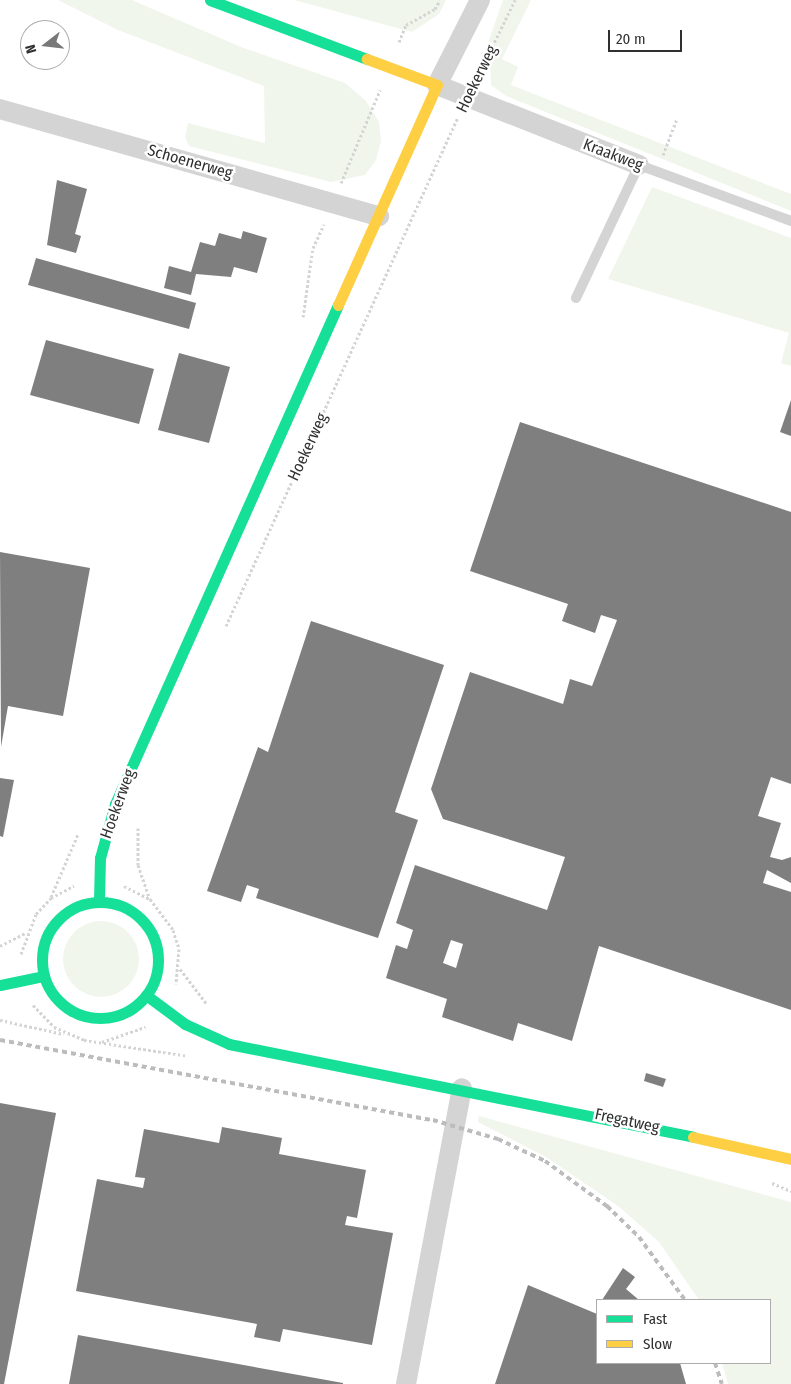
<!DOCTYPE html>
<html>
<head>
<meta charset="utf-8">
<style>
	body { margin:0 }
	#map { position:relative; width:791px; height:1384px; overflow:hidden; background:#fff; font-family:"Fira Sans Condensed",sans-serif }
	div>[style] { position:absolute }
	.green>* { inset:0; background:#f1f6ec }
	.round { border-radius:50% }
	.building>* { inset:0; background:#7f7f7f }
	.path>* { height:3px; margin-top:-1.5px; transform-origin:0; background:repeating-linear-gradient(90deg,#d4d4d4 0 2.5px,transparent 0 5px) }
	.lane>* { height:10px; margin:-5px; padding:0 5px; transform-origin:5px; border-radius:5px; background:#d4d4d4 }
	.street>* { height:20px; margin:-10px; padding:0 10px; transform-origin:10px; border-radius:10px; background:#d4d4d4 }
	.fast>* { height:11px; margin:-5.5px; padding:0 5.5px; transform-origin:5.5px; border-radius:5.5px; background:#16e098 }
	.fast>.ring { margin:-5.5px; padding:0; box-sizing:content-box; background:none; border:11px solid #16e098; border-radius:50% }
	.slow>* { height:11px; margin:-5.5px; padding:0 5.5px; transform-origin:5.5px; border-radius:5.5px; background:#ffcf43 }
	.rail>* { height:4px; margin-top:-2px; transform-origin:0; background:repeating-linear-gradient(90deg,#bcbcbc 0 5px,transparent 0 9px) }
	span { translate:-50% -50%; white-space:nowrap; text-align:center; line-height:1.15; -webkit-text-stroke:5px #fff; paint-order:stroke }
	.street-label { font-size:16px; color:#303030 }
	.legend { position:absolute; left:596px; top:1299px; width:175px; height:65px; box-sizing:border-box; background:#fff; border:1px solid #acacac; margin:0; padding:6px 9px; list-style:none; font-size:15px; color:#303030 }
	.legend li { display:flex; align-items:center; gap:10px; height:25px }
	.legend b { width:25px; border:1px solid #acacac }
	.north { position:absolute; left:20px; top:20px; width:50px; height:50px; box-sizing:border-box; background:#fff; border:1px solid #acacac; border-radius:50%; rotate:254deg; font-size:14px; font-weight:700; line-height:20px; text-align:center; color:#303030 }
	.north::after { content:''; display:block; margin:auto; width:18px; height:22px; background:#787878; clip-path:polygon(50% 0,100% 100%,50% 72%,0 100%) }
	.scale { position:absolute; left:608px; top:30px; width:74px; height:22px; box-sizing:border-box; border:2px solid #303030; border-top:0; padding-left:6px; font-size:15px; line-height:18px; white-space:nowrap; color:#303030; -webkit-text-stroke:4px #fff; paint-order:stroke }
</style>
</head>
<body>
<div id="map">
	<div class="green">
		<i style="clip-path:polygon(58px 0,132px 0,241px 47px,345px 83px,366px 101px,379px 122px,381px 141px,376px 160px,365px 175px,331px 182px,189px 146px,185px 137px,188px 123px,265px 143px,264px 86px,118px 30px)"></i>
		<i style="clip-path:polygon(294px 0,446px 0,439px 14px,412px 32px)"></i>
		<i style="clip-path:polygon(503px 0,531px 0,502px 59px,518px 67px,511px 85px,791px 194px,791px 211px,506px 96px,491px 85px,489px 40px)"></i>
		<i style="clip-path:polygon(652px 187px,791px 238px,791px 366px,781px 363px,789px 333px,608px 279px)"></i>
		<i class="round" style="left:63px;top:921px;width:76px;height:76px"></i>
		<i style="clip-path:polygon(479px 1116px,791px 1202px,791px 1384px,728px 1384px,722px 1363px,770px 1363px,770px 1300px,699px 1300px,659px 1242px,618px 1206px,546px 1157px,478px 1122px)"></i>
	</div>
	<div class="building">
		<i style="clip-path:polygon(57px 180px,87px 189px,75px 234px,81px 236px,76px 253px,47px 245px)"></i>
		<i style="clip-path:polygon(243px 231px,267px 238px,257px 273px,234px 267px,231px 277px,196px 274px,191px 295px,164px 288px,169px 266px,191px 272px,200px 242px,215px 246px,219px 233px,241px 239px)"></i>
		<i style="clip-path:polygon(36px 258px,196px 303px,189px 329px,28px 285px)"></i>
		<i style="clip-path:polygon(46px 340px,154px 369px,139px 424px,30px 395px)"></i>
		<i style="clip-path:polygon(179px 353px,230px 367px,209px 443px,158px 430px)"></i>
		<i style="clip-path:polygon(791px 400px,791px 436px,780px 432px)"></i>
		<i style="clip-path:polygon(evenodd,520px 422px,791px 512px,791px 784px,771px 777px,758px 816px,781px 823px,770px 857px,782px 860px,791px 857px,791px 883px,767px 870px,763px 883px,791px 892px,791px 1010px,599px 946px,572px 1041px,518px 1023px,513px 1041px,442px 1017px,447px 999px,386px 978px,396px 945px,407px 949px,413px 930px,396px 923px,415px 865px,547px 910px,565px 857px,443px 819px,431px 789px,470px 672px,563px 704px,570px 679px,592px 686px,617px 620px,601px 615px,595px 633px,562px 621px,568px 604px,470px 571px,520px 422px,451px 940px,463px 944px,456px 968px,443px 963px,451px 940px)"></i>
		<i style="clip-path:polygon(0 552px,90px 568px,63px 716px,8px 706px,1px 747px)"></i>
		<i style="clip-path:polygon(311px 621px,444px 665px,395px 812px,418px 820px,378px 938px,256px 898px,259px 889px,247px 885px,241px 902px,207px 891px,258px 747px,268px 752px)"></i>
		<i style="clip-path:polygon(0 778px,14px 780px,3px 837px,0 836px)"></i>
		<i style="clip-path:polygon(646px 1073px,666px 1079px,663px 1087px,644px 1081px)"></i>
		<i style="clip-path:polygon(0 1103px,56px 1113px,4px 1384px,0 1384px)"></i>
		<i style="clip-path:polygon(222px 1127px,282px 1138px,279px 1154px,366px 1170px,357px 1218px,347px 1216px,345px 1225px,393px 1233px,372px 1345px,283px 1329px,280px 1342px,254px 1337px,257px 1324px,76px 1291px,97px 1179px,143px 1188px,145px 1178px,135px 1177px,144px 1129px,219px 1143px)"></i>
		<i style="clip-path:polygon(623px 1268px,635px 1277px,626px 1289px,639px 1300px,602px 1300px)"></i>
		<i style="clip-path:polygon(528px 1285px,597px 1314px,597px 1363px,680px 1363px,686px 1384px,495px 1384px)"></i>
		<i style="clip-path:polygon(78px 1335px,343px 1383px,343px 1384px,69px 1384px)"></i>
	</div>
	<div class="path">
		<i style="left:399px;top:42px;width:18px;rotate:-68deg"></i>
		<i style="left:406px;top:25px;width:33px;rotate:-29deg"></i>
		<i style="left:435px;top:9px;width:10px;rotate:-61deg"></i>
		<i style="left:477px;top:78px;width:87px;rotate:-64deg"></i>
		<i style="left:663px;top:155px;width:39px;rotate:-69deg"></i>
		<i style="left:341px;top:183px;width:101px;rotate:-67.2deg"></i>
		<i style="left:303px;top:317px;width:70px;rotate:-81.8deg"></i>
		<i style="left:313px;top:248px;width:26px;rotate:-65deg"></i>
		<i style="left:226px;top:626px;width:559px;rotate:-65.5deg"></i>
		<i style="left:138px;top:828px;width:37px;rotate:90deg"></i>
		<i style="left:138px;top:865px;width:36px;rotate:71deg"></i>
		<i style="left:124px;top:886px;width:29px;rotate:27deg"></i>
		<i style="left:150px;top:899px;width:39px;rotate:53deg"></i>
		<i style="left:173px;top:930px;width:20px;rotate:72deg"></i>
		<i style="left:179px;top:949px;width:35px;rotate:95deg"></i>
		<i style="left:51px;top:897px;width:69px;rotate:-66.8deg"></i>
		<i style="left:0;top:946px;width:28px;rotate:-27deg"></i>
		<i style="left:21px;top:954px;width:43px;rotate:-69.4deg"></i>
		<i style="left:36px;top:914px;width:22px;rotate:-47deg"></i>
		<i style="left:51px;top:898px;width:26px;rotate:-28deg"></i>
		<i style="left:180px;top:969px;width:43px;rotate:52.6deg"></i>
		<i style="left:33px;top:1005px;width:30px;rotate:46deg"></i>
		<i style="left:54px;top:1027px;width:33px;rotate:23deg"></i>
		<i style="left:84px;top:1040px;width:105px;rotate:8.7deg"></i>
		<i style="left:0;top:1020px;width:65px;rotate:12.5deg"></i>
		<i style="left:102px;top:1042px;width:46px;rotate:-19.2deg"></i>
		<i style="left:772px;top:1183px;width:21px;rotate:23deg"></i>
	</div>
	<div class="lane">
		<i style="left:576px;top:298px;width:147px;rotate:-64.7deg"></i>
		<i style="left:639px;top:165px;width:162px;rotate:20.2deg"></i>
	</div>
	<div class="street">
		<i style="left:480px;top:0;width:95px;rotate:116.8deg"></i>
		<i style="left:437px;top:85px;width:217px;rotate:21.6deg"></i>
		<i style="left:0;top:109px;width:394px;rotate:15.8deg"></i>
		<i style="left:406px;top:1384px;width:301px;rotate:-79.3deg"></i>
	</div>
	<div class="fast">
		<i style="left:210px;top:0;width:168px;rotate:20.6deg"></i>
		<i style="left:99px;top:901px;width:43px;rotate:-88.7deg"></i>
		<i style="left:100px;top:858px;width:56px;rotate:-74.5deg"></i>
		<i style="left:115px;top:804px;width:547px;rotate:-65.92deg"></i>
		<i class="ring" style="left:42px;top:902px;width:105px;height:105px"></i>
		<i style="left:0;top:985px;width:45px;rotate:-11.6deg"></i>
		<i style="left:146px;top:995px;width:49px;rotate:36.6deg"></i>
		<i style="left:185px;top:1024px;width:48px;rotate:24.4deg"></i>
		<i style="left:229px;top:1044px;width:473px;rotate:11.3deg"></i>
	</div>
	<div class="slow">
		<i style="left:338px;top:305px;width:241px;rotate:-65.8deg"></i>
		<i style="left:437px;top:85px;width:75px;rotate:-159.6deg"></i>
		<i style="left:693px;top:1137px;width:100px;rotate:12.7deg"></i>
	</div>
	<div class="rail">
		<i style="left:0;top:1040px;width:440px;rotate:10.5deg"></i>
		<i style="left:433px;top:1120px;width:68px;rotate:16.3deg"></i>
		<i style="left:498px;top:1139px;width:52px;rotate:25.1deg"></i>
		<i style="left:545px;top:1161px;width:77px;rotate:36deg"></i>
		<i style="left:607px;top:1206px;width:45px;rotate:44.1deg"></i>
		<i style="left:639px;top:1237px;width:78px;rotate:53.9deg"></i>
		<i style="left:715px;top:1363px;width:22px;rotate:72deg"></i>
	</div>
	<div class="street-label">
		<span style="left:477px;top:79px;rotate:-64deg">Hoekerweg</span>
		<span style="left:613px;top:155px;rotate:21deg">Kraakweg</span>
		<span style="left:190px;top:162px;rotate:16deg">Schoenerweg</span>
		<span style="left:308px;top:447px;rotate:-65deg">Hoekerweg</span>
		<span style="left:118px;top:804px;rotate:-70deg">Hoekerweg</span>
		<span style="left:627px;top:1121px;rotate:12deg">Fregatweg</span>
	</div>
	<ul class="legend">
	<li><b style="height:6px;background:#16e098"></b>Fast</li>
	<li><b style="height:6px;background:#ffcf43"></b>Slow</li>
	</ul>
	<div class="north">N</div>
	<div class="scale">20 m</div>
</div>
</body>
</html>
